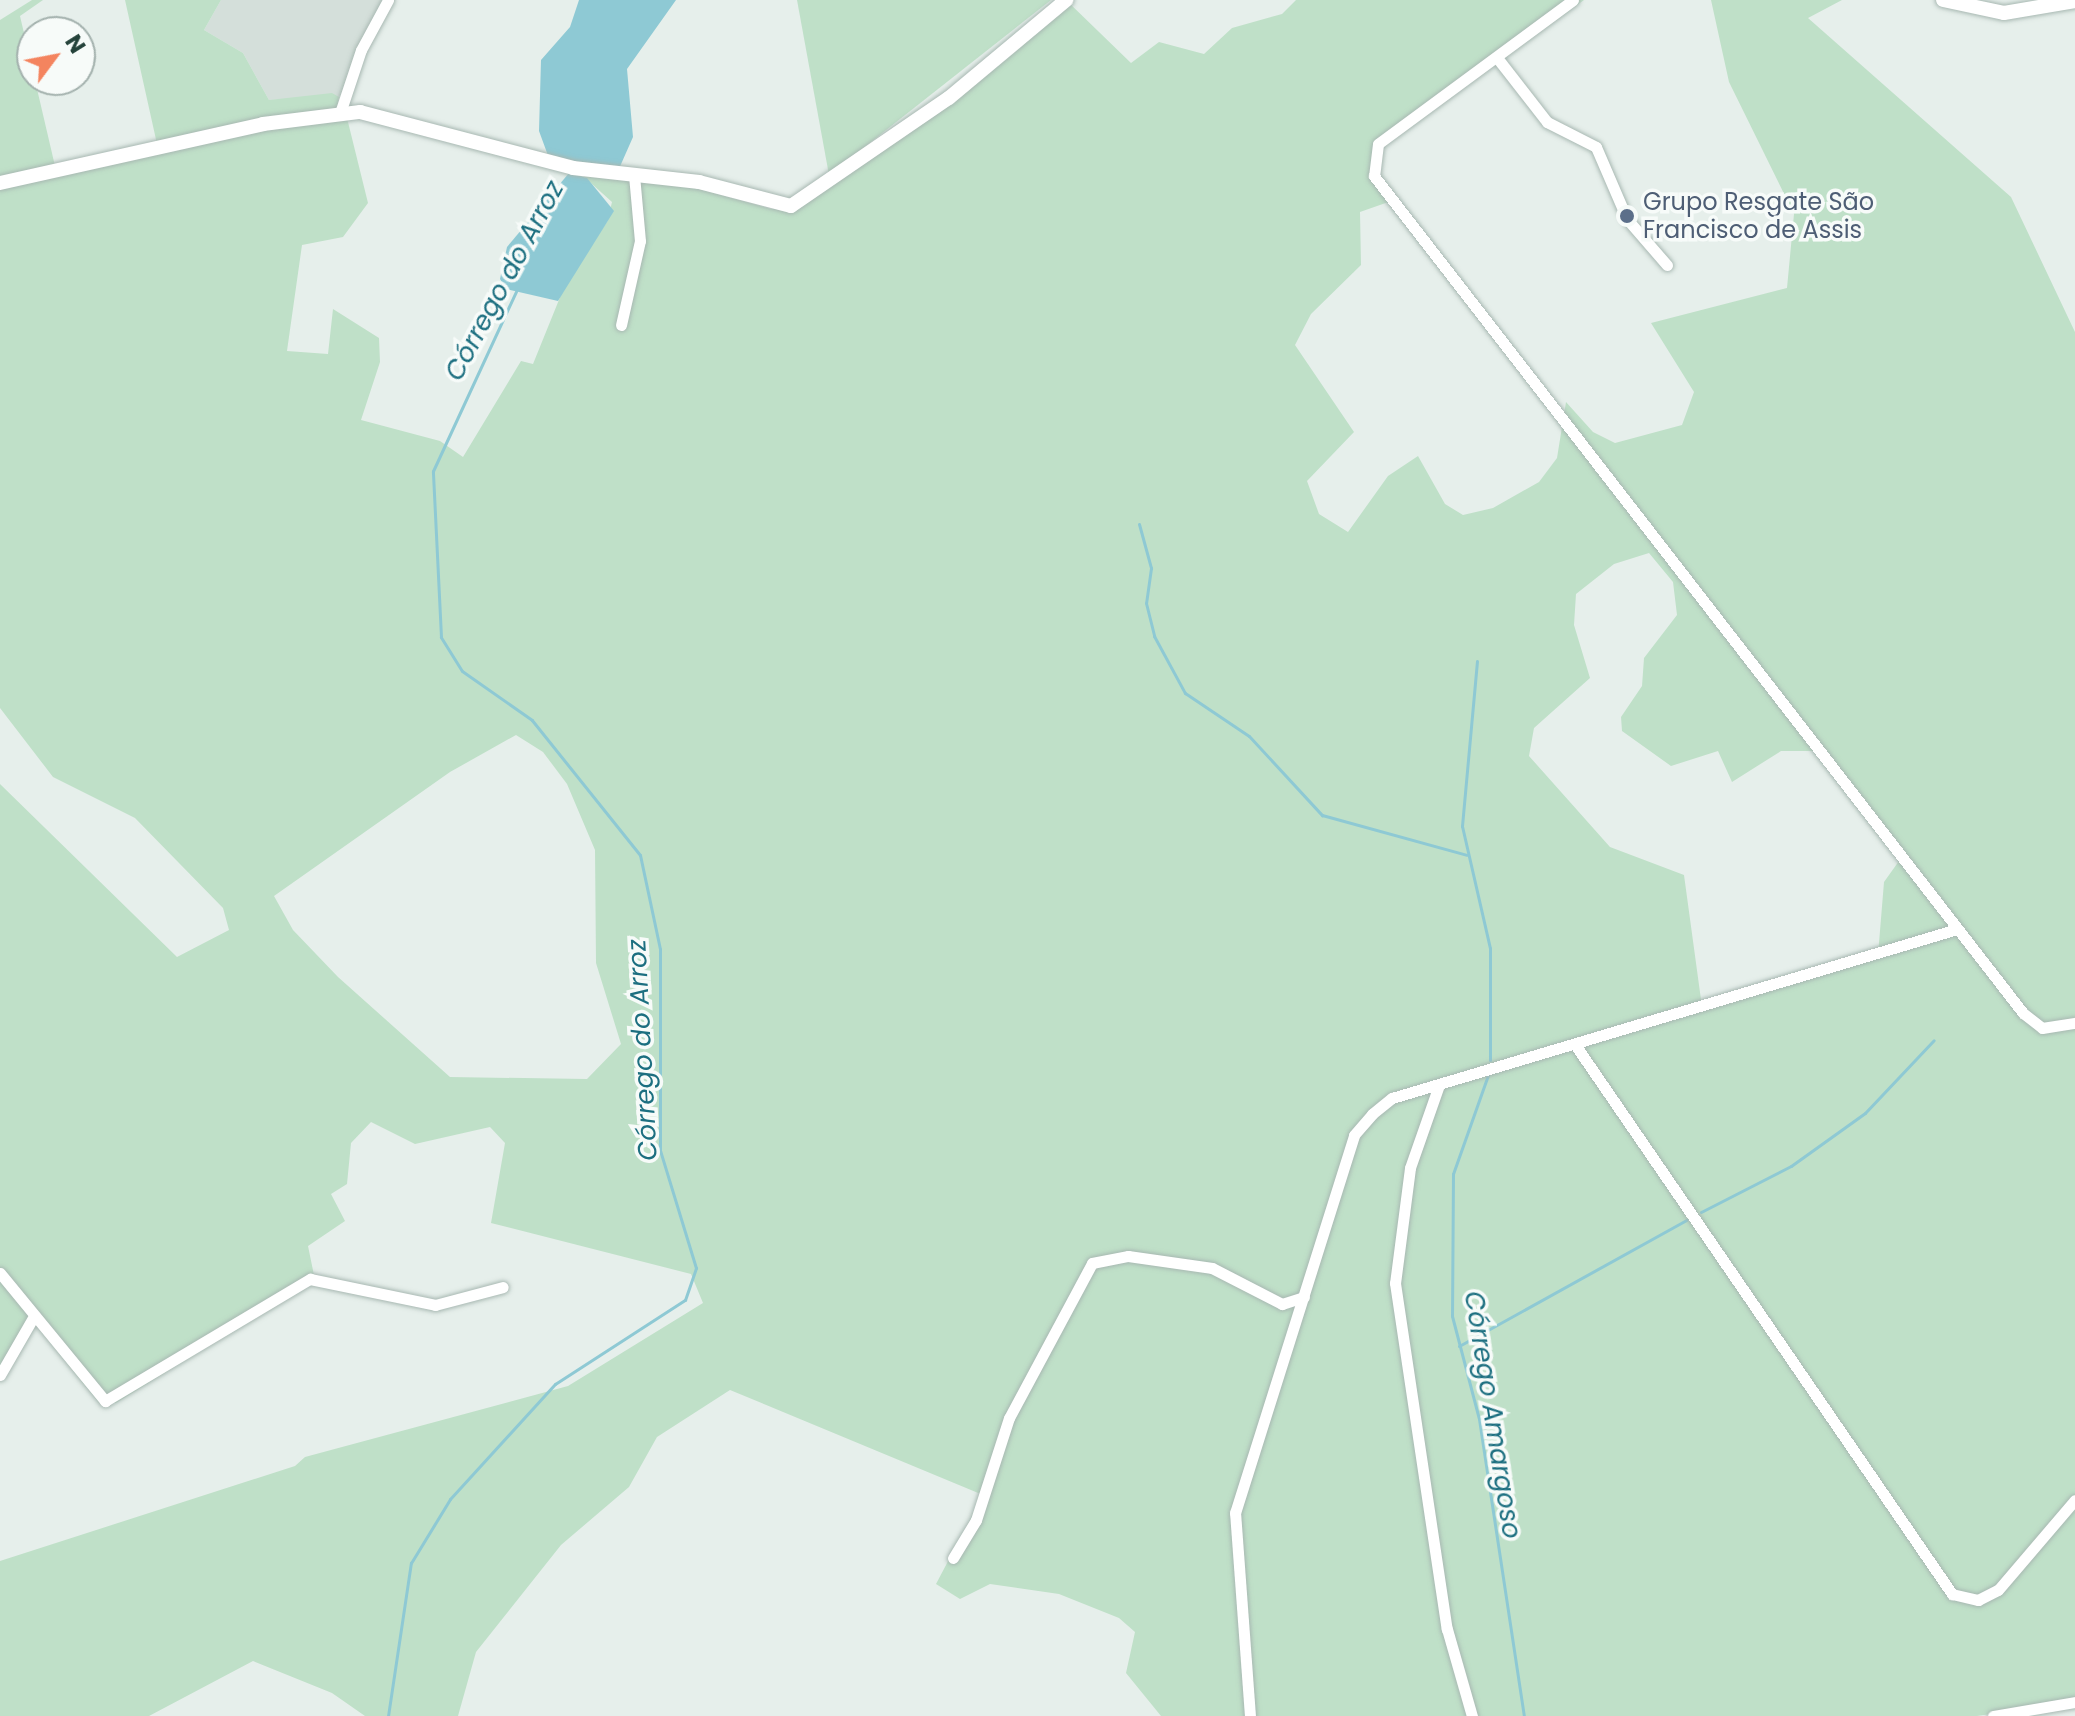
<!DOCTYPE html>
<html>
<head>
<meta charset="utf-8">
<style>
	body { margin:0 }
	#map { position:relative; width:2075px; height:1716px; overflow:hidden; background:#e6efeb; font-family:Poppins,sans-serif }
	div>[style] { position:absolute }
	.built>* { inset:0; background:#d4dfda }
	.green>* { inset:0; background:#bfe0c8 }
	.water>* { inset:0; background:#8ec9d4 }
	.stream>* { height:3px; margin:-1.5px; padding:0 1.5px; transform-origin:1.5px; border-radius:1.5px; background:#8ec9d4 }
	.roads { filter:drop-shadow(0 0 2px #a8b8b2) drop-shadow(0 0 2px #a8b8b2) }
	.minor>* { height:11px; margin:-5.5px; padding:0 5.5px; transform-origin:5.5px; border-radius:5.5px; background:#fff }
	.tertiary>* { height:14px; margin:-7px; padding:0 7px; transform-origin:7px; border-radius:7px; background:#fff }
	.dots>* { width:22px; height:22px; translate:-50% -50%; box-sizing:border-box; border:4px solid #f7fbf9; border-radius:50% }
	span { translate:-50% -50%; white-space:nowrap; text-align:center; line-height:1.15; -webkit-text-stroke:7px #f7fbf9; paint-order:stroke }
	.service-label { font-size:24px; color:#4e5e75 }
	.left { translate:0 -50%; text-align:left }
	.water-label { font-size:26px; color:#1c6f80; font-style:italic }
	.north { position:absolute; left:16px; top:16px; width:80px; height:80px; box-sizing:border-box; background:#f7fbf9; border:2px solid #a3b1ad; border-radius:50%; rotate:58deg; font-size:22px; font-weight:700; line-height:32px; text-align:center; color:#24423a }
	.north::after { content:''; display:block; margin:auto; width:28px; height:36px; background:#f4845f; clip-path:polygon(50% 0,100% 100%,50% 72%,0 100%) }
</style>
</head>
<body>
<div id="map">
	<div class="built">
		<i style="clip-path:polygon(221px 0,395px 0,339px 97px,269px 100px,243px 53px,204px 30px)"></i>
	</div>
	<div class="green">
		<i style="clip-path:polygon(32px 0,43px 0,20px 16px,55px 166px,0 180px,0 20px)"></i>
		<i style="clip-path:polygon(125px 0,221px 0,204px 30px,243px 53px,269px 100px,332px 93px,339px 97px,337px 109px,157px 144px)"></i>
		<i style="clip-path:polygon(797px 0,1051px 0,829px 175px)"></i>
		<i style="clip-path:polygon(evenodd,1066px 0,1131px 63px,1159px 42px,1204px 54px,1232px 28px,1282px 14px,1296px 0,1584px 0,1382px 147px,1374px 168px,1397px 199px,1360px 212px,1361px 265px,1311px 314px,1295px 345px,1354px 432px,1307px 481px,1319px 514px,1348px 532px,1388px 476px,1418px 456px,1445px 504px,1463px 515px,1493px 508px,1539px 482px,1557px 458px,1566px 402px,1593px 432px,1615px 443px,1682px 425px,1694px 392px,1651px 323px,1787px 288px,1794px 214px,1729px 82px,1711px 0,1842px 0,1808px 18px,2011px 197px,2075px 332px,2075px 1702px,1977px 1716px,1161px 1716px,1126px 1673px,1135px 1632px,1119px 1618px,1059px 1594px,990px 1584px,960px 1599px,936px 1584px,983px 1495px,730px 1390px,657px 1437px,629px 1487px,561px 1545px,476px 1652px,458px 1716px,365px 1716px,332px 1693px,253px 1661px,149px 1716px,0 1716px,0 1561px,295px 1466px,305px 1457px,568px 1386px,703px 1303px,691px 1274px,491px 1223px,505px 1143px,490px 1127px,415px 1144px,371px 1122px,351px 1143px,347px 1184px,331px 1194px,345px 1221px,308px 1246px,315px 1280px,116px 1403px,99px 1403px,31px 1319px,0 1369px,0 784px,177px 957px,229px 930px,223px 908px,135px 818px,53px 777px,0 708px,0 189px,299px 121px,347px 118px,368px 203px,343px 237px,302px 245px,287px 351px,328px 354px,333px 309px,379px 338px,380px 362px,361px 420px,440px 441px,463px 457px,521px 361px,533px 364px,567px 280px,607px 222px,612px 202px,582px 175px,692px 187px,771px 209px,803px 204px,1066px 0,1649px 553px,1673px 582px,1677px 615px,1644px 658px,1642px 686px,1621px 717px,1622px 731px,1671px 766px,1718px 751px,1732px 782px,1781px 751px,1821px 751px,1899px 861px,1884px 882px,1878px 955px,1702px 1007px,1684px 875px,1610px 847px,1529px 756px,1534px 728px,1590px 678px,1574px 625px,1576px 594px,1614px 564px,1649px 553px,1066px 0,516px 735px,543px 752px,567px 784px,595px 850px,596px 963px,621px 1044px,587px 1079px,450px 1077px,338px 977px,293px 930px,274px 896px,450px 772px,516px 735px)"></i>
	</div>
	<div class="water">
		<i style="clip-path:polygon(579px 0,676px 0,627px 69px,633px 137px,618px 171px,550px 161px,539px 131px,541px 60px,570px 27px)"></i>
		<i style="clip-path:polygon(569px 173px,587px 178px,614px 211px,558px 301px,506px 289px,500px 279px,507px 247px)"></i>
	</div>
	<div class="stream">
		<i style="left:1139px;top:524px;width:46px;rotate:74.7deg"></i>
		<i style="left:1151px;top:568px;width:35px;rotate:98deg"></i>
		<i style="left:1146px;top:603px;width:34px;rotate:76deg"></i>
		<i style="left:1154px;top:636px;width:65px;rotate:61.5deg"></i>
		<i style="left:1185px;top:693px;width:77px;rotate:33.9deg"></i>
		<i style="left:1249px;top:736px;width:108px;rotate:47.3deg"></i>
		<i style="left:1322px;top:815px;width:150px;rotate:15.4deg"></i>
		<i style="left:1477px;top:661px;width:166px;rotate:95.2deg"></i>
		<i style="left:1462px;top:826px;width:125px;rotate:77.1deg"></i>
		<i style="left:1490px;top:948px;width:112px;rotate:90deg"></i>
		<i style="left:1488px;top:1075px;width:105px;rotate:109.5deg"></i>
		<i style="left:1453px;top:1174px;width:142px;rotate:90.4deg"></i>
		<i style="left:1452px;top:1316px;width:106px;rotate:75.3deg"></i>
		<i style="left:1479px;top:1419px;width:300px;rotate:81.4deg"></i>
		<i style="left:1701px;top:1212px;width:101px;rotate:-27.1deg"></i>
		<i style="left:1791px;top:1166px;width:91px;rotate:-35.6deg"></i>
		<i style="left:1865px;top:1113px;width:100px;rotate:-46.6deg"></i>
		<i style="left:1459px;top:1346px;width:260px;rotate:-29deg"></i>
		<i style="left:388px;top:1716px;width:155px;rotate:-81.5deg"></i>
		<i style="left:411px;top:1563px;width:75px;rotate:-58.6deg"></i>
		<i style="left:450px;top:1499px;width:156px;rotate:-47.6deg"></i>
		<i style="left:555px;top:1384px;width:155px;rotate:-32.9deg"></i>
		<i style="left:685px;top:1300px;width:34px;rotate:-71deg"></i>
		<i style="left:696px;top:1268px;width:123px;rotate:-107deg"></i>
		<i style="left:660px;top:1150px;width:201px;rotate:-90deg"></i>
		<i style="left:660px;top:949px;width:96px;rotate:-102deg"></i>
		<i style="left:640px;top:855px;width:173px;rotate:-128.7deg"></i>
		<i style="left:532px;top:720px;width:85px;rotate:-145deg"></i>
		<i style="left:462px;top:671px;width:40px;rotate:-122deg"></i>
		<i style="left:441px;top:637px;width:166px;rotate:-92.8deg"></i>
		<i style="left:433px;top:471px;width:198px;rotate:-65.2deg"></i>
	</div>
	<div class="roads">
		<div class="minor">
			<i style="left:1573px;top:0;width:242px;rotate:143.6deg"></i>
			<i style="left:1378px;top:144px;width:32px;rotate:97deg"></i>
			<i style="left:1374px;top:176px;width:1059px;rotate:52.21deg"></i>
			<i style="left:2023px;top:1013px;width:24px;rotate:38deg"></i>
			<i style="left:2042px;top:1028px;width:33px;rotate:-9deg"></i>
			<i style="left:1498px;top:59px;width:80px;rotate:52.1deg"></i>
			<i style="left:1547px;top:122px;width:55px;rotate:27deg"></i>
			<i style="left:1596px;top:147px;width:78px;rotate:66.7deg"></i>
			<i style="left:1627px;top:219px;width:61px;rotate:49deg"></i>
			<i style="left:340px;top:113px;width:66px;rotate:-71.6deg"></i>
			<i style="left:361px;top:50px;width:57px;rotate:-61.6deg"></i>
			<i style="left:621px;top:325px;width:86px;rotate:-77.3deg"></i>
			<i style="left:640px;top:241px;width:66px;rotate:-95.2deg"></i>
			<i style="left:1576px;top:1046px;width:665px;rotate:55.54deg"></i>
			<i style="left:1952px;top:1594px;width:27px;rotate:13deg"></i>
			<i style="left:1978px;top:1600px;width:22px;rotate:-27deg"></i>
			<i style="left:1998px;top:1590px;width:118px;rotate:-49.5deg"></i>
			<i style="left:1439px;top:1085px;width:88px;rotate:109.3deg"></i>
			<i style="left:1410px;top:1168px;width:116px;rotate:97.4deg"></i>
			<i style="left:1395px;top:1283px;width:350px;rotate:81.5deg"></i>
			<i style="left:1447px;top:1629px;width:91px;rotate:74deg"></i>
			<i style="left:0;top:1273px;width:166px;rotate:50.6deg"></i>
			<i style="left:105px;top:1401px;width:239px;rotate:-30.8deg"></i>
			<i style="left:310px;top:1279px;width:128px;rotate:11.7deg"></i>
			<i style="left:435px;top:1305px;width:70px;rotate:-14.8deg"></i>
			<i style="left:0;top:1375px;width:68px;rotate:-60deg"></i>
			<i style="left:953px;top:1558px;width:44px;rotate:-58.8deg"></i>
			<i style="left:976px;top:1520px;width:107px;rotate:-72.1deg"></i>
			<i style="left:1009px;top:1418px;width:176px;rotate:-61.8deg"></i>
			<i style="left:1092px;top:1263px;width:37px;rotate:-11deg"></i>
			<i style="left:1128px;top:1256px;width:85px;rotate:8.1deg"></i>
			<i style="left:1212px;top:1268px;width:79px;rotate:27.2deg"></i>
			<i style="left:1282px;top:1304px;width:23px;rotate:-18deg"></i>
			<i style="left:1250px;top:1716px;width:204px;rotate:-94.2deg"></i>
			<i style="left:1235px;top:1513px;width:396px;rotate:-72.5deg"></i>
			<i style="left:1354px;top:1135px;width:28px;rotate:-49deg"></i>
			<i style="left:1372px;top:1114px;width:26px;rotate:-39deg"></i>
			<i style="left:1392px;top:1098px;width:590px;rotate:-16.65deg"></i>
			<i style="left:1993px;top:1716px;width:83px;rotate:-9.7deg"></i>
		</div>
		<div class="tertiary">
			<i style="left:1943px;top:0;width:62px;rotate:12deg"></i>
			<i style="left:2004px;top:13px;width:72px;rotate:-9.6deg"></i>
			<i style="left:0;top:183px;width:270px;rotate:-12.6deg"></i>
			<i style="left:263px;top:124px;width:98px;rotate:-7.1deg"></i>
			<i style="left:360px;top:112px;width:220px;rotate:14.7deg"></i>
			<i style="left:573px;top:168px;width:127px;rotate:6.3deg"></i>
			<i style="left:699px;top:182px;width:95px;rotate:14.6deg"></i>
			<i style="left:791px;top:206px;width:191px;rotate:-34.4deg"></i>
			<i style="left:949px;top:98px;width:153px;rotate:-39.9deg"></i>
		</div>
	</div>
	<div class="dots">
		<i style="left:1627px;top:216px;background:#5c6f8a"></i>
	</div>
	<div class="service-label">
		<span class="left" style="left:1643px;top:216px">Grupo Resgate São<br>Francisco de Assis</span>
	</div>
	<div class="water-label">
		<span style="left:505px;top:281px;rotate:-62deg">Córrego do Arroz</span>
		<span style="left:643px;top:1050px;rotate:-93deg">Córrego do Arroz</span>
		<span style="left:1492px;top:1415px;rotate:81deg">Córrego Amargoso</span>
	</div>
	<div class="north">N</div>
</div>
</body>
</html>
